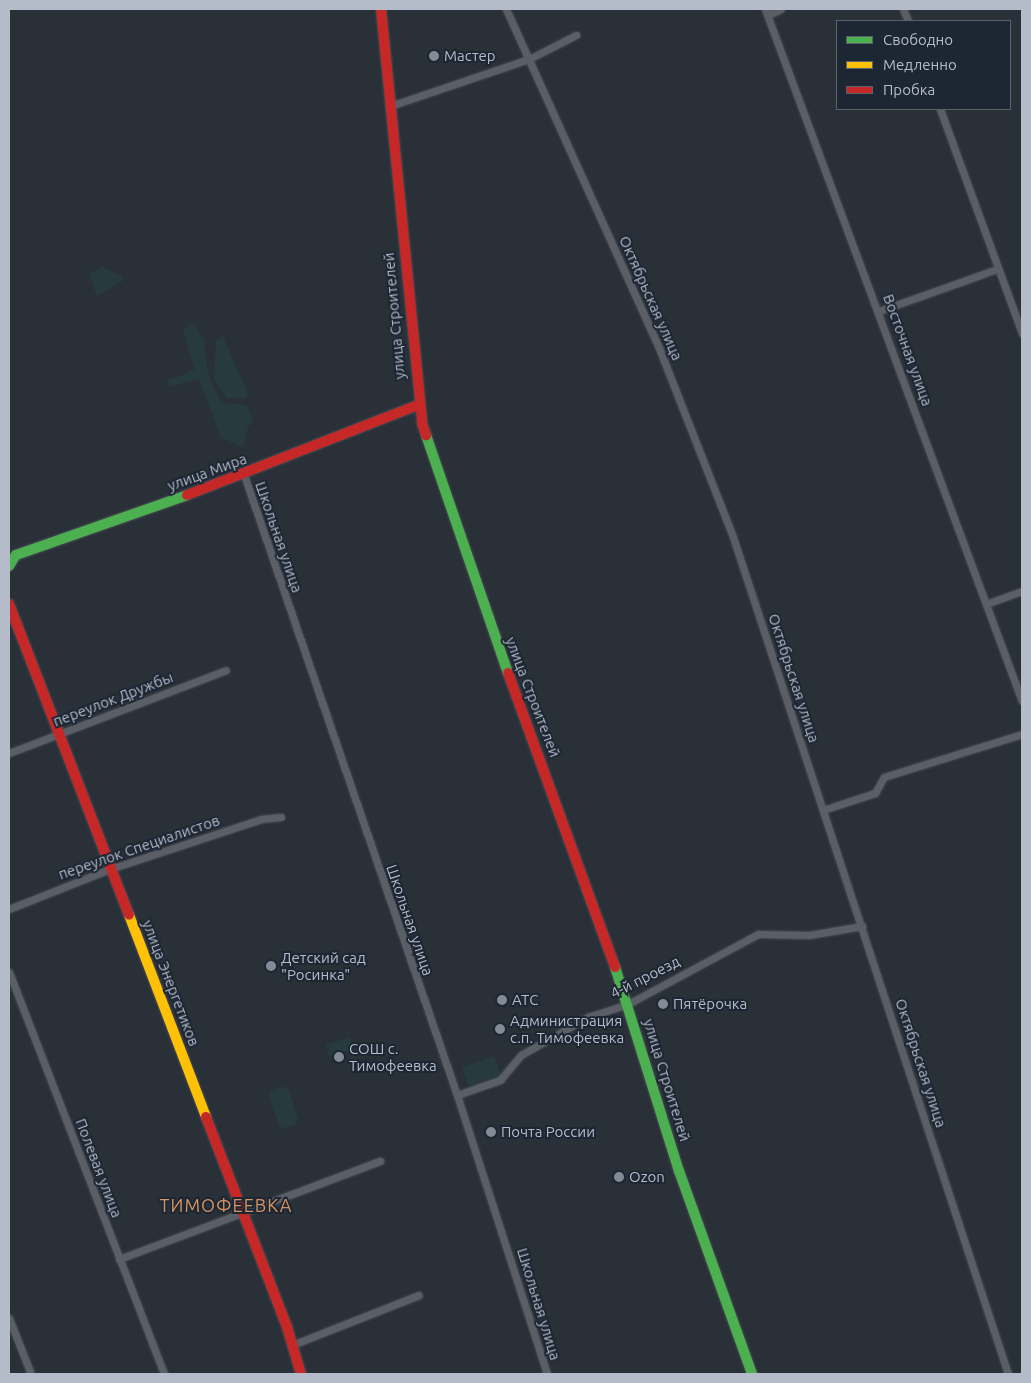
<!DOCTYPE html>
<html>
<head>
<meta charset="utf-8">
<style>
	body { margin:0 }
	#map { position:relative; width:1031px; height:1383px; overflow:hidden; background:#2a3038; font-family:Ubuntu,sans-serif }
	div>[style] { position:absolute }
	.green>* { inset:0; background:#273a3e }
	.roads { filter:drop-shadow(0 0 1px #484c53) drop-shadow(0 0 1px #484c53) }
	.street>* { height:7px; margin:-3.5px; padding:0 3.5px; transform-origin:3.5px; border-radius:3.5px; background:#5a5e66 }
	.fast>* { height:10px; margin:-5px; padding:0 5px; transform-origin:5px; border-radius:5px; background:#4caf50 }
	.slow>* { height:10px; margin:-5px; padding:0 5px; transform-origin:5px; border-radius:5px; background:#ffc107 }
	.jam>* { height:10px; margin:-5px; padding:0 5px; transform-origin:5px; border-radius:5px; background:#c62828 }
	.dots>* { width:14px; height:14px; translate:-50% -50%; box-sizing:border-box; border:2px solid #1d2633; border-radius:50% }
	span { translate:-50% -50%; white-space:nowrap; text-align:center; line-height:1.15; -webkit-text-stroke:4px #1d2633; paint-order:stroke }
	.poi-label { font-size:15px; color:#b4bcc9 }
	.left { translate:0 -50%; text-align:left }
	.street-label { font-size:15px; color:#b4bcc9 }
	.quarter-label { font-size:18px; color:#d59563; letter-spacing:1px }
	.frame { position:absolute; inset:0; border:10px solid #b4bcc9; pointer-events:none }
	.legend { position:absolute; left:836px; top:20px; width:175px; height:90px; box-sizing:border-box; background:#1d2633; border:1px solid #59626f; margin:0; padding:6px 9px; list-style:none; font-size:15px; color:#b4bcc9 }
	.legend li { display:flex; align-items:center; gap:10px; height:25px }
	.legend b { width:25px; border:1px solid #59626f }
</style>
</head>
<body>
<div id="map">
	<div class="green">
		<i style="clip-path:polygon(102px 267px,122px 276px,124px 280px,97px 296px,89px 274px)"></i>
		<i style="clip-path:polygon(194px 324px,204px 340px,208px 374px,219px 398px,224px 403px,246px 405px,254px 421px,248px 427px,243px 447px,221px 438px,199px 379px,169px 387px,168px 380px,195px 370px,183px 331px,188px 325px)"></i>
		<i style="clip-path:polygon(223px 336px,248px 394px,245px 398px,227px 398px,214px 379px,216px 341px)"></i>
		<i style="clip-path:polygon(349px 1037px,353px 1049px,329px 1057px,326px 1045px)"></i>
		<i style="clip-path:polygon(494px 1056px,501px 1077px,469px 1087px,462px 1067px)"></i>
		<i style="clip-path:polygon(282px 1086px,289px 1090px,298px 1119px,296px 1124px,284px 1129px,278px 1123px,269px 1094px)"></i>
	</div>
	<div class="roads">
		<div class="street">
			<i style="left:506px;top:9px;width:372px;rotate:65.7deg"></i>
			<i style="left:659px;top:348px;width:203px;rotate:68.6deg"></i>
			<i style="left:733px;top:537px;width:881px;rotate:71.81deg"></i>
			<i style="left:765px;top:9px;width:738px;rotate:69.63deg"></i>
			<i style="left:903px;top:9px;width:13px;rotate:67deg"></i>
			<i style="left:768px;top:15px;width:14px;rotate:-25deg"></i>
			<i style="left:390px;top:106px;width:147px;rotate:-18.7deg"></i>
			<i style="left:529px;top:59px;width:53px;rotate:-27.1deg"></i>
			<i style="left:940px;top:109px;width:239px;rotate:69.9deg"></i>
			<i style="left:879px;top:311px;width:125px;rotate:-19.6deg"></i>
			<i style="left:244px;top:475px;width:656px;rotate:71.04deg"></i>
			<i style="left:457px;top:1095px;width:293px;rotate:72.1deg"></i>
			<i style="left:986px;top:604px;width:38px;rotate:-20deg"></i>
			<i style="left:9px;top:753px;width:232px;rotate:-20.9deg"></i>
			<i style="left:823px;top:810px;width:55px;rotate:-18.1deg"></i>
			<i style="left:875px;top:793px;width:18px;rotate:-61deg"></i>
			<i style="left:884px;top:777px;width:145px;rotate:-17.3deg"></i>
			<i style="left:9px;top:909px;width:109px;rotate:-21.6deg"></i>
			<i style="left:110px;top:869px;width:159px;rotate:-18.3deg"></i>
			<i style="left:261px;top:819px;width:20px;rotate:-6deg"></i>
			<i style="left:9px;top:972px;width:431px;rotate:68.9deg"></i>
			<i style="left:457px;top:1095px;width:46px;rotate:-19.2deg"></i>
			<i style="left:500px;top:1080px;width:33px;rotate:-50deg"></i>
			<i style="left:521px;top:1055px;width:77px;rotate:-29.6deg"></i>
			<i style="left:588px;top:1017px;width:42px;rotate:-18deg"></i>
			<i style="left:628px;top:1004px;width:148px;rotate:-28.3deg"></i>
			<i style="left:758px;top:934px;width:51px;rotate:1.1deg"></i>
			<i style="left:809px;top:935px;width:54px;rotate:-9.6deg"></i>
			<i style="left:119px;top:1259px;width:279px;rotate:-20.6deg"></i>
			<i style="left:9px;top:1318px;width:60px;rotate:68.6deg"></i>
			<i style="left:292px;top:1345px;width:136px;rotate:-21.5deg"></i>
		</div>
		<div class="fast">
			<i style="left:426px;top:435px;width:252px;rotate:71deg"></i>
			<i style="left:9px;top:566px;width:13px;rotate:-58deg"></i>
			<i style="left:16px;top:555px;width:181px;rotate:-19.3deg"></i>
			<i style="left:615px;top:967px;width:214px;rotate:72.6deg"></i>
			<i style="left:679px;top:1171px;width:216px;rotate:70.2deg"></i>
		</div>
		<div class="slow">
			<i style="left:129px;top:915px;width:216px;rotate:69.1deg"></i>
		</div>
		<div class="jam">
			<i style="left:381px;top:9px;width:416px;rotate:84.3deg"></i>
			<i style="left:422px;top:423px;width:13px;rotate:72deg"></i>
			<i style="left:187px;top:495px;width:248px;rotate:-21.3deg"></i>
			<i style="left:9px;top:604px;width:333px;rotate:68.9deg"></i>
			<i style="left:508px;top:673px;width:313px;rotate:70deg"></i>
			<i style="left:206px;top:1117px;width:225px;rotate:68.9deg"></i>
			<i style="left:287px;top:1327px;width:49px;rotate:73.4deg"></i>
		</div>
	</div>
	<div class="dots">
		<i style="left:434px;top:56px;background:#848b96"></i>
		<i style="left:271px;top:966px;background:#848b96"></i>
		<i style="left:502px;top:1000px;background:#848b96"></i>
		<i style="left:663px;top:1004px;background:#848b96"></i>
		<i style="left:500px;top:1029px;background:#848b96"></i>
		<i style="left:339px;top:1057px;background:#848b96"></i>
		<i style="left:491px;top:1132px;background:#848b96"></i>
		<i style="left:619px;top:1177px;background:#848b96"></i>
	</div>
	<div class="poi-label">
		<span class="left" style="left:444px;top:56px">Мастер</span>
		<span class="left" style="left:281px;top:966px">Детский сад<br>"Росинка"</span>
		<span class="left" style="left:512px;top:1000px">АТС</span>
		<span class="left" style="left:673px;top:1004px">Пятёрочка</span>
		<span class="left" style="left:510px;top:1029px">Администрация<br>с.п. Тимофеевка</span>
		<span class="left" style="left:349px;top:1057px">СОШ с.<br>Тимофеевка</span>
		<span class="left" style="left:501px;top:1132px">Почта России</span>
		<span class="left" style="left:629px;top:1177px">Ozon</span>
	</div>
	<div class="street-label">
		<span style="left:651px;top:298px;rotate:66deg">Октябрьская улица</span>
		<span style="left:394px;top:316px;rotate:-95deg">улица Строителей</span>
		<span style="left:908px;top:350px;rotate:70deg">Восточная улица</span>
		<span style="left:207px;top:472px;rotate:-20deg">улица Мира</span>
		<span style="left:279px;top:537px;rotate:71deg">Школьная улица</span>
		<span style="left:794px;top:678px;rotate:72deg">Октябрьская улица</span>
		<span style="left:533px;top:697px;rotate:69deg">улица Строителей</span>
		<span style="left:113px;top:699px;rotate:-21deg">переулок Дружбы</span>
		<span style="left:139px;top:847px;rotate:-19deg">переулок Специалистов</span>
		<span style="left:410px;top:920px;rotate:71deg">Школьная улица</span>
		<span style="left:645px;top:977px;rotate:-27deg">4-й проезд</span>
		<span style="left:171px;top:983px;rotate:69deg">улица Энергетиков</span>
		<span style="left:921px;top:1063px;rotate:72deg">Октябрьская улица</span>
		<span style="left:667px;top:1080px;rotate:73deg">улица Строителей</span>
		<span style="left:99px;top:1168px;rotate:69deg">Полевая улица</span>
		<span style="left:539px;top:1304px;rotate:73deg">Школьная улица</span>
	</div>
	<div class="quarter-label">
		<span style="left:226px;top:1205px">ТИМОФЕЕВКА</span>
	</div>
	<div class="frame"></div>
	<ul class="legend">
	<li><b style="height:6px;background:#4caf50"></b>Свободно</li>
	<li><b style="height:6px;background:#ffc107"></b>Медленно</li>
	<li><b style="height:6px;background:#c62828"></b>Пробка</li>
	</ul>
</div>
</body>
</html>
